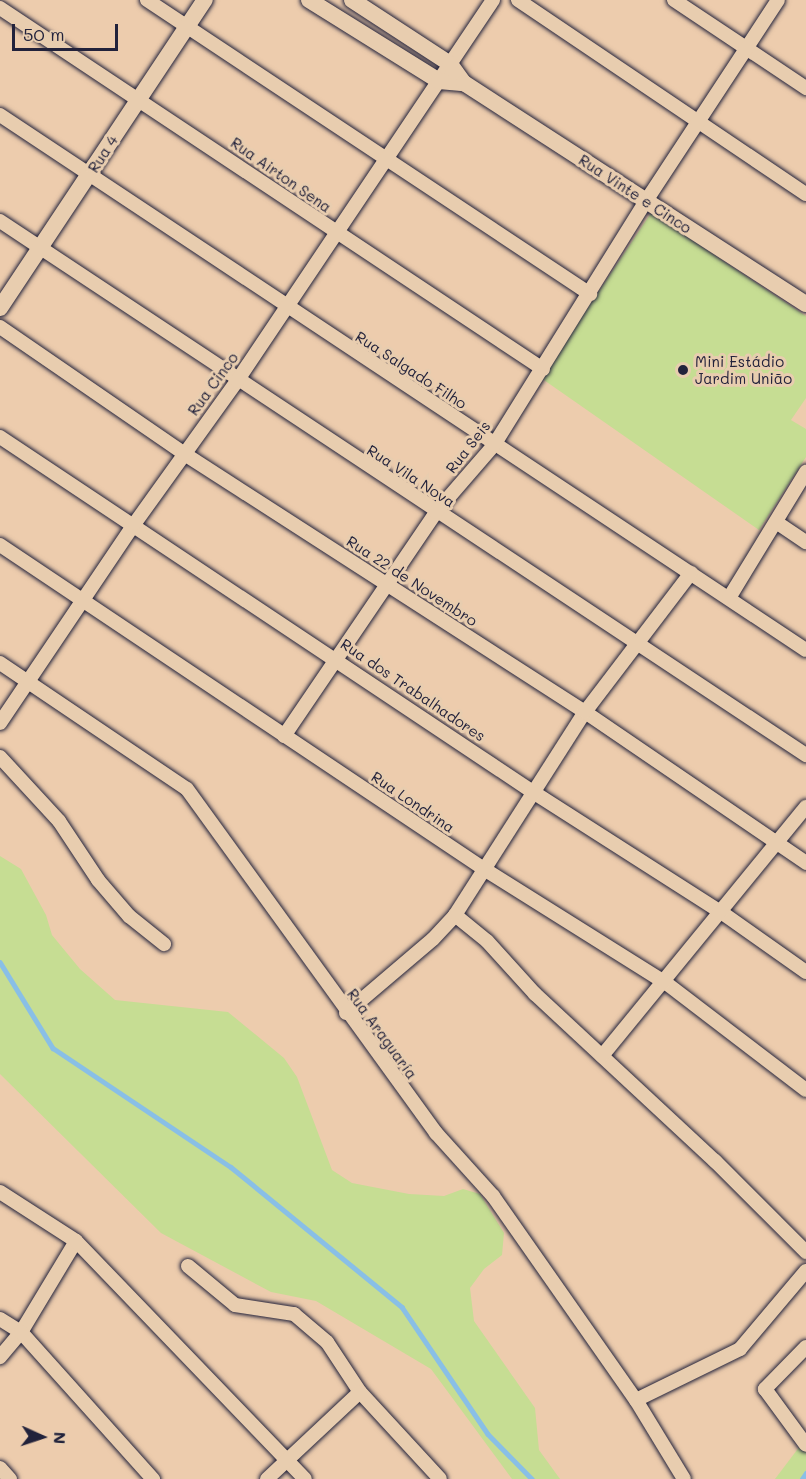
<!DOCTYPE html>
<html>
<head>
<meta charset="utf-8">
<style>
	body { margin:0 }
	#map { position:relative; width:806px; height:1479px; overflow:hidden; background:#edccad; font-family:Mali,sans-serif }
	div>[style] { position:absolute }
	.green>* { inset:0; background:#c6dd93 }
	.stream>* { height:4.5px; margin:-2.25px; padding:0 2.25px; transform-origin:2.25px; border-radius:2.25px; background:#89bfe6 }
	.roads { filter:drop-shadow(0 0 2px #22223b) drop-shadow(0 0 2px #22223b) }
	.minor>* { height:14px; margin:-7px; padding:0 7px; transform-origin:7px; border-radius:7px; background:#e8cdaf }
	.tertiary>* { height:16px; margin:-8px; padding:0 8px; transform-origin:8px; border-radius:8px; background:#e8cdaf }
	.dots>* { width:16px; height:16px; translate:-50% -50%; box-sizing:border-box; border:3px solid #e8cdaf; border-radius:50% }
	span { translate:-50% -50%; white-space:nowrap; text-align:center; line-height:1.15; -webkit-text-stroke:6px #e8cdaf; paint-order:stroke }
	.street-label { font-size:15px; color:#22223b }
	.poi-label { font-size:15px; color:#22223b }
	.left { translate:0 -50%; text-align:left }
	.north { position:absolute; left:12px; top:1407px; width:60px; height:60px; -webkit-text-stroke:4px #e8cdaf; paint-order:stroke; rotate:93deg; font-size:16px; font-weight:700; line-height:24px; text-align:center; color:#22223b }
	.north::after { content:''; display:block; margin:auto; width:21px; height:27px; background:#22223b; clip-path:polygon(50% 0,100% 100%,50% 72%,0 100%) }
	.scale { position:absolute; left:12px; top:24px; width:106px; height:27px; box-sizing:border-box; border:3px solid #22223b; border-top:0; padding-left:8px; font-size:18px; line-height:21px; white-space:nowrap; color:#22223b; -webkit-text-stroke:4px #e8cdaf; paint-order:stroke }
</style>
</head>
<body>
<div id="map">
	<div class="green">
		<i style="clip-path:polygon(651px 213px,806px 316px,806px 398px,791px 420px,806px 429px,806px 457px,759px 530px,541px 378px)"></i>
		<i style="clip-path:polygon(0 856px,21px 869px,46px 915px,52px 935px,80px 969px,115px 1000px,228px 1012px,284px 1058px,297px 1077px,332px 1170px,352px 1183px,409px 1194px,444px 1196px,463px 1189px,480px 1194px,504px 1233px,502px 1255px,484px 1269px,470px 1288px,474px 1321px,535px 1408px,539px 1450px,560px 1479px,512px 1479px,431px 1369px,316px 1301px,271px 1292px,161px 1233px,0 1074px)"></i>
		<i style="clip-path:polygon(806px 1438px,806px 1479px,775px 1479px)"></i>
	</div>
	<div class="stream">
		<i style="left:0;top:962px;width:101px;rotate:58.4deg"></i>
		<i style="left:53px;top:1048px;width:214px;rotate:33.8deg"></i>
		<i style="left:231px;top:1167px;width:221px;rotate:39.3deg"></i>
		<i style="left:402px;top:1307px;width:153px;rotate:55.9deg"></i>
		<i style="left:488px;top:1434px;width:63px;rotate:45.6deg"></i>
		<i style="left:802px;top:1479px;width:7px;rotate:-56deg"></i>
	</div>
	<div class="roads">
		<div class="minor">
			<i style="left:147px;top:0;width:532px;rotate:33.57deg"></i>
			<i style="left:518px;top:0;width:347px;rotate:34deg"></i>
			<i style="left:674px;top:0;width:159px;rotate:33.7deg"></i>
			<i style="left:0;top:8px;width:652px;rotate:33.62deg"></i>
			<i style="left:0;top:115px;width:967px;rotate:33.58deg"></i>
			<i style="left:0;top:221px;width:967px;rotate:33.53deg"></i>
			<i style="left:0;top:327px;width:222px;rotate:34.5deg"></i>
			<i style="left:183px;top:453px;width:478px;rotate:32.8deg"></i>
			<i style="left:585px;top:712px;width:268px;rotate:34.3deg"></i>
			<i style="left:0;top:437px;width:640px;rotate:33.67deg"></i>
			<i style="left:533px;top:792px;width:223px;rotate:32.6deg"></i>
			<i style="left:721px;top:912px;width:104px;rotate:35.2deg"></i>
			<i style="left:776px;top:522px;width:36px;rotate:34deg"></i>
			<i style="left:0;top:545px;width:582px;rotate:33.8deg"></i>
			<i style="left:484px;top:869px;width:215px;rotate:32.1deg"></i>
			<i style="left:666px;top:983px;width:176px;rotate:37.4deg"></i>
			<i style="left:729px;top:598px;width:148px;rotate:-58.6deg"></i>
			<i style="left:0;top:663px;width:225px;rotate:34deg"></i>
			<i style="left:187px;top:789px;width:425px;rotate:54.1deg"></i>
			<i style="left:436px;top:1133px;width:85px;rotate:47.9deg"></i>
			<i style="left:493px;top:1196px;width:249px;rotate:55deg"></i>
			<i style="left:636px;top:1400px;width:92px;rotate:58.7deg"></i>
			<i style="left:0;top:723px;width:241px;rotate:-56deg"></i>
			<i style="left:135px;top:523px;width:175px;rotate:-54.3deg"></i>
			<i style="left:237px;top:381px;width:459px;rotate:-56.1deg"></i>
			<i style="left:284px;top:736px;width:271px;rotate:-55.8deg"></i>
			<i style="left:436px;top:512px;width:89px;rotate:-49.1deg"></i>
			<i style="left:494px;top:445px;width:287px;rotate:-58.1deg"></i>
			<i style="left:646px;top:201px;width:240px;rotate:-56.7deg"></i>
			<i style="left:0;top:757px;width:87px;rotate:47.3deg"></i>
			<i style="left:59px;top:821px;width:71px;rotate:56.5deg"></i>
			<i style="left:98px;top:880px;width:48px;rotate:49.3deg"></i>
			<i style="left:129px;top:916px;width:45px;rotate:38.7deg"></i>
			<i style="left:455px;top:915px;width:41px;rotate:39.1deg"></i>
			<i style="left:487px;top:941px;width:72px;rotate:47.8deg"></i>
			<i style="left:535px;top:994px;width:246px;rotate:42.9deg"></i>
			<i style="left:715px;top:1161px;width:129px;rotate:45deg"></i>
			<i style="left:346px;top:1013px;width:114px;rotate:-40.4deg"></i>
			<i style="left:433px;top:939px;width:33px;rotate:-47deg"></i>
			<i style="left:455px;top:915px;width:241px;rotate:-57.4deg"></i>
			<i style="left:585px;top:712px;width:175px;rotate:-52.7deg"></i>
			<i style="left:602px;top:1056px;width:322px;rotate:-50.7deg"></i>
			<i style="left:0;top:1192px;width:90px;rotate:32.8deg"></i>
			<i style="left:76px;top:1241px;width:106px;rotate:121.1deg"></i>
			<i style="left:21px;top:1332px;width:33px;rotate:130deg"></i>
			<i style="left:76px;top:1241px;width:330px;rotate:46.1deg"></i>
			<i style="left:188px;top:1266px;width:61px;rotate:39.7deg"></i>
			<i style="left:235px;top:1305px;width:60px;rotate:8.7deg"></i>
			<i style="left:294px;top:1314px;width:43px;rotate:40.3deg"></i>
			<i style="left:327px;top:1342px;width:60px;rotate:56.6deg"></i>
			<i style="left:360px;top:1392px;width:118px;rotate:47.4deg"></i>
			<i style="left:0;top:1319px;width:25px;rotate:32deg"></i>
			<i style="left:21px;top:1332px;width:198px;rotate:48.1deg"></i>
			<i style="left:806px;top:1347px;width:59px;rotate:134.3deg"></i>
			<i style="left:765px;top:1389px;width:69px;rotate:53.8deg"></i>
			<i style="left:636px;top:1400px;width:116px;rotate:-26.1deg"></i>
			<i style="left:740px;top:1349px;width:102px;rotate:-49.8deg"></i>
			<i style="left:0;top:1468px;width:15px;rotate:48deg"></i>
			<i style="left:267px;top:1479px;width:127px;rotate:-43.1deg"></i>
		</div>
		<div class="tertiary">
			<i style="left:309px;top:0;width:153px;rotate:31.9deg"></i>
			<i style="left:439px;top:81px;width:25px;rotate:5deg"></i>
			<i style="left:352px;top:0;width:117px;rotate:33.1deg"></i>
			<i style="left:450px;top:64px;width:24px;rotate:54deg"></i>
			<i style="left:464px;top:83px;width:407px;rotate:32.9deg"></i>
			<i style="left:0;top:308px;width:370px;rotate:-56.4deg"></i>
		</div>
	</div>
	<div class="dots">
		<i style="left:683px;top:370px;background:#22223b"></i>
	</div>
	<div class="street-label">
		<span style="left:103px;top:154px;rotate:-57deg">Rua 4</span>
		<span style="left:281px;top:175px;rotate:35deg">Rua Airton Sena</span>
		<span style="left:635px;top:194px;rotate:33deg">Rua Vinte e Cinco</span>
		<span style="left:411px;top:370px;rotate:33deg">Rua Salgado Filho</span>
		<span style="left:213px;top:384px;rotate:-54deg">Rua Cinco</span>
		<span style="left:468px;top:447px;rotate:-52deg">Rua Seis</span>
		<span style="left:411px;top:476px;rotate:33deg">Rua Vila Nova</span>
		<span style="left:412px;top:581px;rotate:33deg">Rua 22 de Novembro</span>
		<span style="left:413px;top:690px;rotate:34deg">Rua dos Trabalhadores</span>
		<span style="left:413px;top:802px;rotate:34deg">Rua Londrina</span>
		<span style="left:382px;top:1034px;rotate:54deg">Rua Araguaría</span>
	</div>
	<div class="poi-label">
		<span class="left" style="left:695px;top:370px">Mini Estádio<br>Jardim União</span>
	</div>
	<div class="north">N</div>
	<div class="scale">50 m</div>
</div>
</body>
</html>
